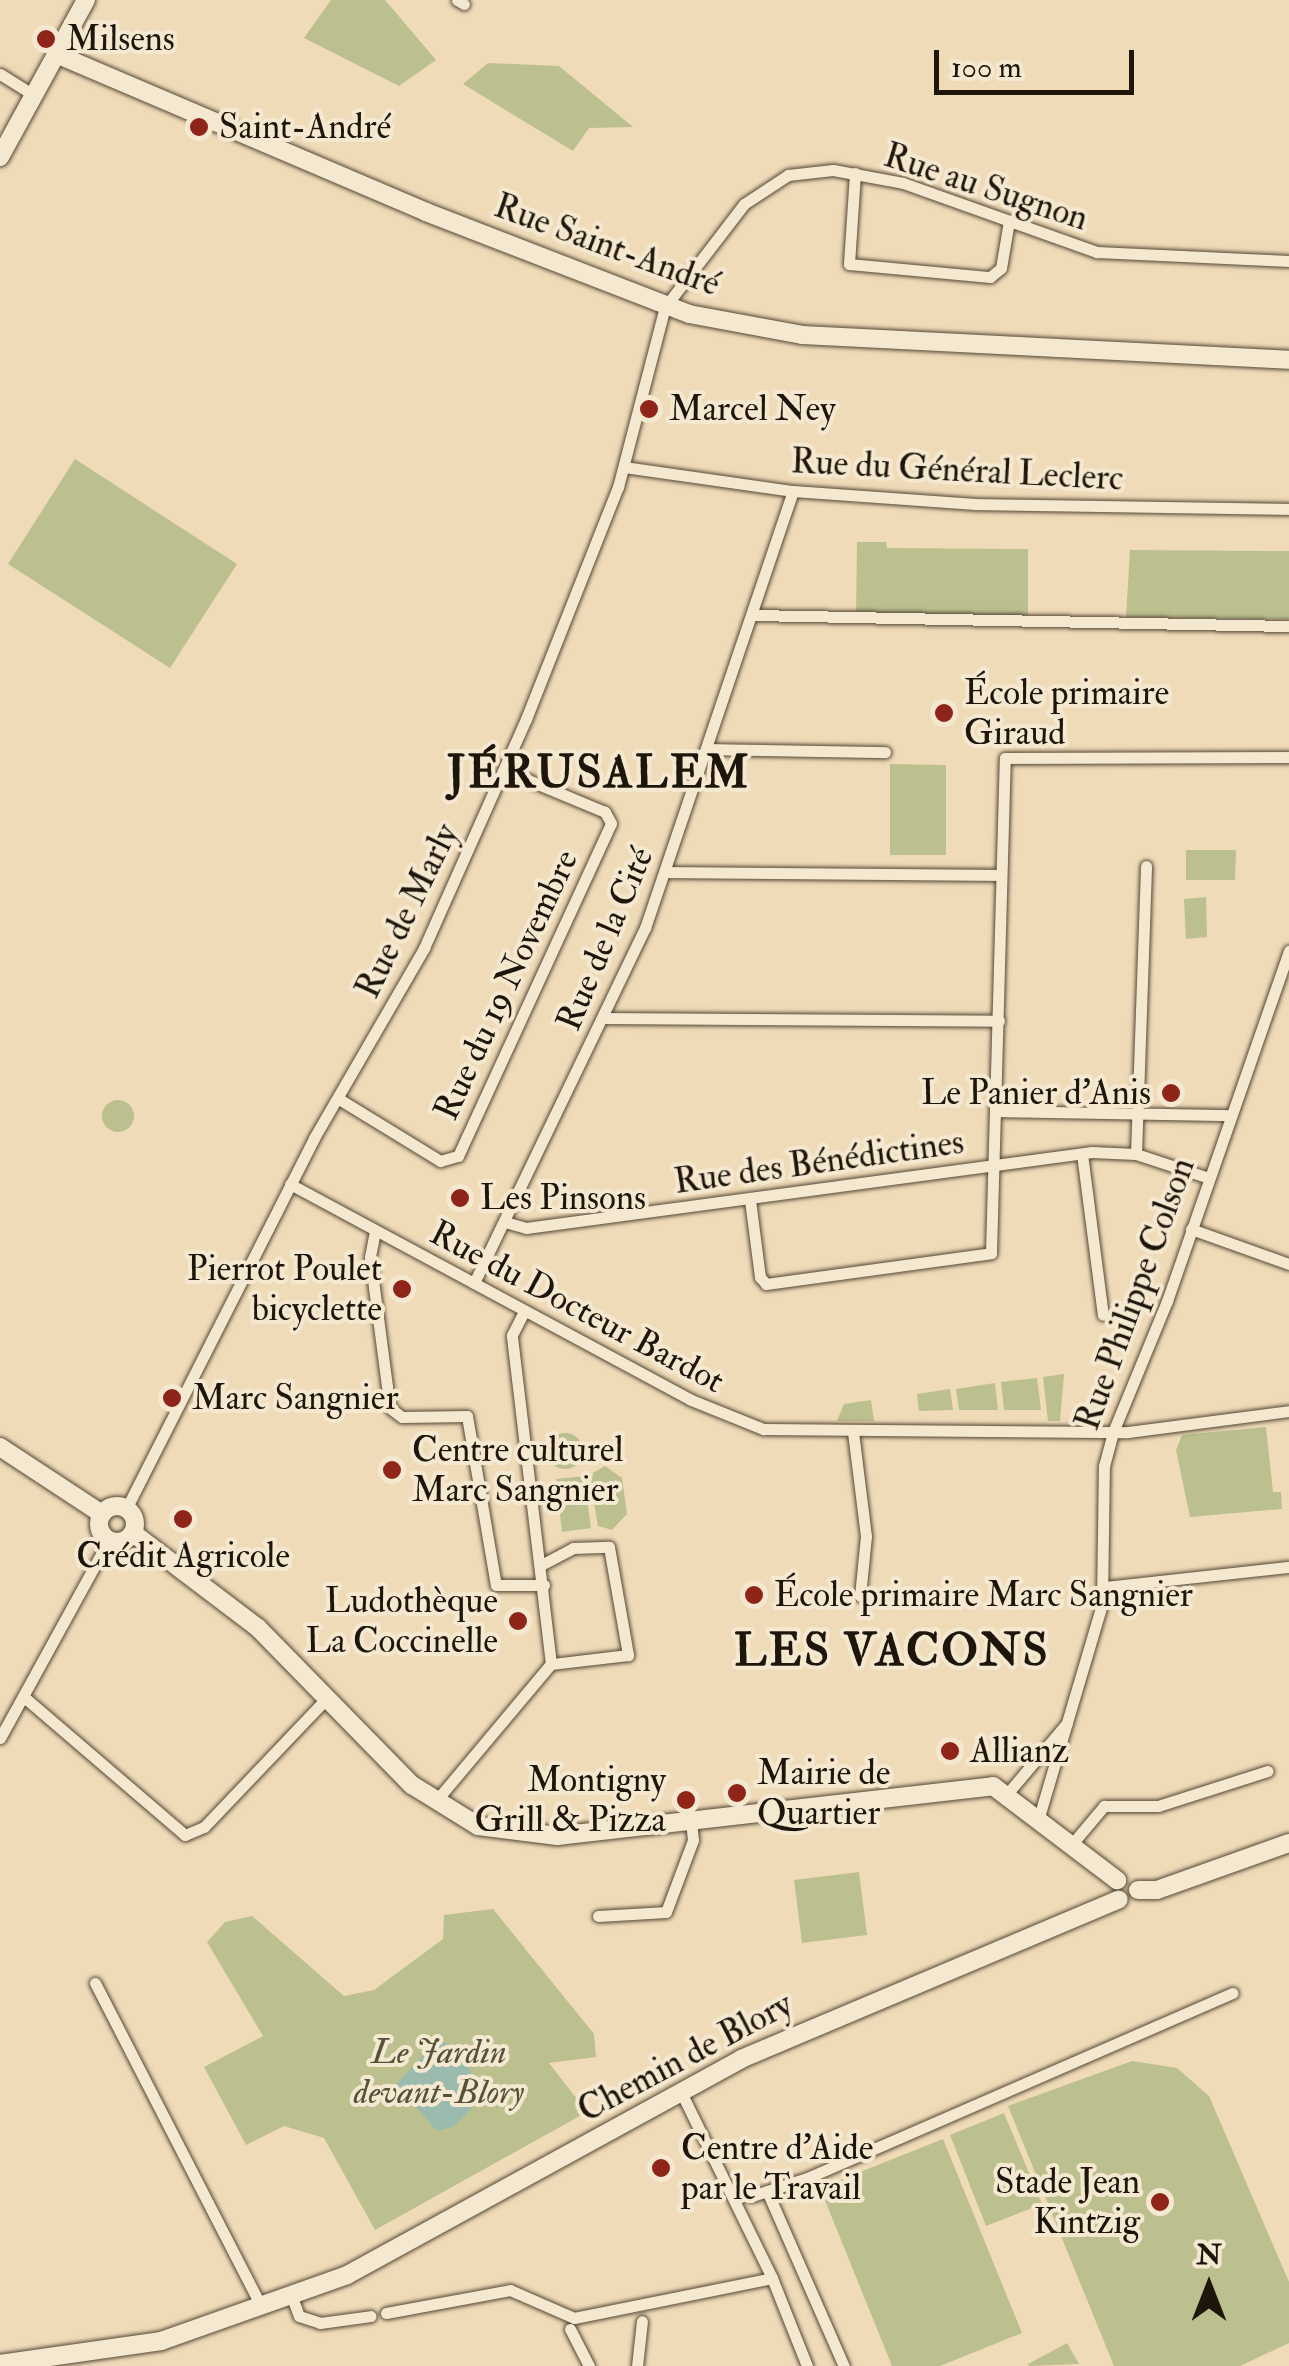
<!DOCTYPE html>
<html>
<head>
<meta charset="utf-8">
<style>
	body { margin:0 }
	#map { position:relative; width:1289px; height:2366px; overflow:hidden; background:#f0dbb8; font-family:"IM FELL Double Pica",serif }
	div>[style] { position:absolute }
	.green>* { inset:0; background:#bbc08e }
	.round { border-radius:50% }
	.water>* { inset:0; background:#9abbad }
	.roads { filter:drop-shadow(0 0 2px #534736) drop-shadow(0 0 2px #534736) }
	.street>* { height:11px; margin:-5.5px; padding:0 5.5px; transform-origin:5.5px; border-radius:5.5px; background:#f5e8d1 }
	.secondary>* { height:18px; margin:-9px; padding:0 9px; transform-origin:9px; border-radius:9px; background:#f5e8d1 }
	.secondary>.ring { margin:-9px; padding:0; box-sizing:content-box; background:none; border:18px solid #f5e8d1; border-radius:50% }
	.dots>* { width:28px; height:28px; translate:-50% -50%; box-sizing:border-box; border:5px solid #f5e8d1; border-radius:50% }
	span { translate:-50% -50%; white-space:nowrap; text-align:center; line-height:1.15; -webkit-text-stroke:8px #f5e8d1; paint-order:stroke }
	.poi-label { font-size:35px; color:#1f160b }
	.left { translate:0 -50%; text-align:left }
	.right { translate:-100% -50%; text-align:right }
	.street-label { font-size:35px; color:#1f160b }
	.park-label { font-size:35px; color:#565239; font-style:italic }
	.district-label { font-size:45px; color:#1f160b; font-weight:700; letter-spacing:2.5px }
	.north { position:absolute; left:1159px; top:2236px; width:100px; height:100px; -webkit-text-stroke:8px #f5e8d1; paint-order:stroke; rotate:0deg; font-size:28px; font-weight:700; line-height:40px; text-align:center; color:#1f160b }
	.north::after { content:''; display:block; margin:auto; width:35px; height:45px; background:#1f160b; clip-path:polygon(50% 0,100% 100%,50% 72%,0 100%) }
	.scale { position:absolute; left:934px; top:50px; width:200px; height:45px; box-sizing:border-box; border:5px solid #1f160b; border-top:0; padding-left:12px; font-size:30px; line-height:35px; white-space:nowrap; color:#1f160b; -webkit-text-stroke:8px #f5e8d1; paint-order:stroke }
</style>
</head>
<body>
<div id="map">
	<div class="green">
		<i style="clip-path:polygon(331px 0,385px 0,436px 60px,399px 86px,304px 38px)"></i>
		<i style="clip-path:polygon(488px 63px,559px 66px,633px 127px,589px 128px,573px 151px,463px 84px)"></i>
		<i style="clip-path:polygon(75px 459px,237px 564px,170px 668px,8px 564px)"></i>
		<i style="clip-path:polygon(857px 542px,886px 542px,887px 548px,1028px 549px,1028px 615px,856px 614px)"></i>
		<i style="clip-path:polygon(1130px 550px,1289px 551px,1289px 619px,1126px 617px)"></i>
		<i style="clip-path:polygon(890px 764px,946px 765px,946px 855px,890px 855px)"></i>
		<i style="clip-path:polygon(1186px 850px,1236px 850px,1235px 880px,1186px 880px)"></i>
		<i style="clip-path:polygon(1206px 897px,1207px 937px,1186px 939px,1184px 899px)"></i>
		<i class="round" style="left:102px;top:1100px;width:32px;height:32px"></i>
		<i style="clip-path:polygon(1064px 1374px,1060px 1421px,1048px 1421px,1043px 1377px)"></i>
		<i style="clip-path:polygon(1037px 1378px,1041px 1410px,1004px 1410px,1001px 1382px)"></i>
		<i style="clip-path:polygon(995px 1383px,998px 1410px,959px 1410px,956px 1389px)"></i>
		<i style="clip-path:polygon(950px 1389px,953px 1410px,919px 1411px,917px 1394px)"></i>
		<i style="clip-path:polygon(871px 1400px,874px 1421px,837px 1421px,844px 1404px)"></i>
		<i style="clip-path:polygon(1266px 1427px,1273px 1492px,1281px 1492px,1282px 1509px,1190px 1517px,1176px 1450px,1182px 1435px)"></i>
		<i class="round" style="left:547px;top:1433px;width:36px;height:36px"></i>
		<i style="clip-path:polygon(605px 1466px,622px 1478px,627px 1514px,612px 1530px,598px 1526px,591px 1485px,593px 1473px)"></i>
		<i style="clip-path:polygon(584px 1476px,591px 1528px,562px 1532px,556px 1479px)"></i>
		<i style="clip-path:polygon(859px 1872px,867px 1935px,802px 1943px,794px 1880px)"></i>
		<i style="clip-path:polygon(493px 1909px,594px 2034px,596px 2057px,549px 2063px,587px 2112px,375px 2230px,324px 2138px,284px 2126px,246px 2145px,204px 2067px,263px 2036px,207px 1942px,225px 1922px,252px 1916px,344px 1996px,374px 1990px,443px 1939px,444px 1915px)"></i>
		<i style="clip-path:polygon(1132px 2061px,1177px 2068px,1209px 2096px,1289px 2282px,1289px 2343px,1240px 2366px,1114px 2366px,1008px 2106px)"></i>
		<i style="clip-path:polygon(1004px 2113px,1042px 2204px,986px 2226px,950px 2135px)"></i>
		<i style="clip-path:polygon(943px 2139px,1022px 2333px,940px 2366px,892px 2366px,820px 2188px)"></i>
		<i style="clip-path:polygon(1067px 2343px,1079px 2364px,1029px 2366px,1028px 2364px)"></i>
	</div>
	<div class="water">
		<i style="clip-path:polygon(440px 2037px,467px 2063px,482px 2097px,455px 2126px,437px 2131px,396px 2085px)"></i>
	</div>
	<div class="roads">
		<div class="street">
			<i style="left:457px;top:0;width:8px;rotate:30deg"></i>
			<i style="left:0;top:74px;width:40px;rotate:32deg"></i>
			<i style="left:855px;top:173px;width:91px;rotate:93.8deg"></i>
			<i style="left:849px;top:264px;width:142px;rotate:5.3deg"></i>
			<i style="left:990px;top:277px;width:14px;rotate:-39deg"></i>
			<i style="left:1001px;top:268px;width:48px;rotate:-80.3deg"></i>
			<i style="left:624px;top:467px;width:171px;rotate:8.1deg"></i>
			<i style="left:793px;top:491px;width:183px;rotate:4.1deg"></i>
			<i style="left:976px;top:504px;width:313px;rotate:0.9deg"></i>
			<i style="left:754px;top:615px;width:535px;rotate:1.18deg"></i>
			<i style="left:709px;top:749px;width:176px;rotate:1deg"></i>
			<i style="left:665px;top:872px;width:334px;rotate:0.5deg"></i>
			<i style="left:606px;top:1018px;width:393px;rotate:0.4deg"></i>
			<i style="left:339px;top:1099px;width:119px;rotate:31.5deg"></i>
			<i style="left:440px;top:1161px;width:19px;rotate:-16deg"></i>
			<i style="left:458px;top:1156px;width:366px;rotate:-65.3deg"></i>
			<i style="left:611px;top:823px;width:13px;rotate:-119deg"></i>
			<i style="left:605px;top:812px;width:109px;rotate:-157.4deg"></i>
			<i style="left:998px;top:1111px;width:231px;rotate:1deg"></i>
			<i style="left:1082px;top:1154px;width:162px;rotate:82.6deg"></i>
			<i style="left:1136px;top:1154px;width:288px;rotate:-88deg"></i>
			<i style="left:290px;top:1184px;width:455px;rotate:28.3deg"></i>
			<i style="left:691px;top:1400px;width:78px;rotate:21.9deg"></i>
			<i style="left:763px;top:1429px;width:365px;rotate:0.5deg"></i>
			<i style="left:1128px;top:1432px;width:162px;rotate:-7.4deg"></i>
			<i style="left:750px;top:1200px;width:78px;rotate:82.6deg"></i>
			<i style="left:760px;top:1277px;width:9px;rotate:49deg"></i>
			<i style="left:766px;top:1284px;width:227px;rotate:-7.8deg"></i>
			<i style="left:991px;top:1253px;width:495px;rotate:-88.4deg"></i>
			<i style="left:1005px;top:758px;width:284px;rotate:-0.2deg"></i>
			<i style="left:505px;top:1222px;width:22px;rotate:16deg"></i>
			<i style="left:526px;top:1228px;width:571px;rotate:-7.65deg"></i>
			<i style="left:1092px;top:1152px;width:44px;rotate:2.6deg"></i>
			<i style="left:1136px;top:1154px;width:74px;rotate:18.2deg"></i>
			<i style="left:1191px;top:1229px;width:104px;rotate:19.7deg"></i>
			<i style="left:375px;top:1231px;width:26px;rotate:101deg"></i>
			<i style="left:370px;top:1257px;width:152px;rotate:82.5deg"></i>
			<i style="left:390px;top:1408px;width:15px;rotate:37deg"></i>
			<i style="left:402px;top:1417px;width:65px;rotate:-0.9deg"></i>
			<i style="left:467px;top:1416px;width:171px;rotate:80.3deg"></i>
			<i style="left:496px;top:1585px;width:48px"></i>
			<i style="left:474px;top:1283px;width:394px;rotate:-64.3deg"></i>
			<i style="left:645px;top:928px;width:461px;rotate:-71.3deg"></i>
			<i style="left:853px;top:1432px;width:105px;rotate:82.9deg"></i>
			<i style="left:866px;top:1536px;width:60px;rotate:95.7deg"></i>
			<i style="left:126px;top:1509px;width:416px;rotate:-63.1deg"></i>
			<i style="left:314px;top:1138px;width:220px;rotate:-59.9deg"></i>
			<i style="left:424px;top:948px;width:251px;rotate:-66deg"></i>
			<i style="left:526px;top:719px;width:250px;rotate:-68.4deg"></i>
			<i style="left:618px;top:487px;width:186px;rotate:-75.4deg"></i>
			<i style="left:665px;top:307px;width:130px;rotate:-52.5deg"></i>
			<i style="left:744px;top:204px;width:53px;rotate:-33.4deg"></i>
			<i style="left:788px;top:175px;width:45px;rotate:-6.3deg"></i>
			<i style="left:833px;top:170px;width:71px;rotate:10.5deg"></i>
			<i style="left:903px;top:183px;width:206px;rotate:19.6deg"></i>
			<i style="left:1097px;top:252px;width:192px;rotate:2.7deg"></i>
			<i style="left:543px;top:1564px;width:34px;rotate:-28deg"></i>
			<i style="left:573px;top:1548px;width:36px;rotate:-2deg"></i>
			<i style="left:609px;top:1547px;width:110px;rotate:80deg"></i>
			<i style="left:628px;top:1655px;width:78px;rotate:173.3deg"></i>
			<i style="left:1104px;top:1587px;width:186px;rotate:-6.2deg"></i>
			<i style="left:24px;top:1697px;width:212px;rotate:40.6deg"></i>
			<i style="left:185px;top:1835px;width:21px;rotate:-23deg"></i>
			<i style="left:204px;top:1827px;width:178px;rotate:-46.4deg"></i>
			<i style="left:0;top:1738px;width:226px;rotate:-61.2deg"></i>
			<i style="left:1007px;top:1794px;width:93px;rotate:-49.8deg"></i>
			<i style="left:435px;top:1802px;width:180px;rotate:-50deg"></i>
			<i style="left:551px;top:1664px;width:331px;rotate:-96.8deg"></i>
			<i style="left:512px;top:1335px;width:27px;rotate:-63deg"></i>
			<i style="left:1039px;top:1817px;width:222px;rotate:-73.5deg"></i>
			<i style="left:1102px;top:1604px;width:138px;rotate:-89.2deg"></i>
			<i style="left:1104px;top:1466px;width:35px;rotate:-75deg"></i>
			<i style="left:1113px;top:1432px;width:142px;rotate:-67.6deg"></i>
			<i style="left:1167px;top:1301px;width:371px;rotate:-70.8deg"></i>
			<i style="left:1072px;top:1844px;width:50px;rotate:-49.9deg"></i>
			<i style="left:1104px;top:1806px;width:54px"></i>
			<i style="left:1158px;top:1806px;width:115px;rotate:-17.7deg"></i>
			<i style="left:598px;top:1916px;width:68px;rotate:-3.4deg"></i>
			<i style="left:666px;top:1912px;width:77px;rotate:-69.4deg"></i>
			<i style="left:693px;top:1840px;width:19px;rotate:-96deg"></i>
			<i style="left:95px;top:1983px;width:365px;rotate:62.8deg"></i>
			<i style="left:680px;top:2090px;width:209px;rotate:63.9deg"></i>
			<i style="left:772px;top:2278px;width:95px;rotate:68.3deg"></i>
			<i style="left:767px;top:2191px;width:191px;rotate:66.3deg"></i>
			<i style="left:732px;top:2192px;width:20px;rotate:11deg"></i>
			<i style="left:752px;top:2196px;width:58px;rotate:-18.1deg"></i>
			<i style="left:807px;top:2178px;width:464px;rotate:-23.5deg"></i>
			<i style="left:292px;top:2297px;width:20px;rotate:70deg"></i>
			<i style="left:299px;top:2316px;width:22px;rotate:18deg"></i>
			<i style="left:320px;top:2323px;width:51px;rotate:-7.8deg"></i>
			<i style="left:386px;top:2313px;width:126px;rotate:-10.5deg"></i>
			<i style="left:510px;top:2290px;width:70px;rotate:23.6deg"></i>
			<i style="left:574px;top:2318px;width:202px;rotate:-11.4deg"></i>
			<i style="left:570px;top:2329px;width:42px;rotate:62.8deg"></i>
			<i style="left:637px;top:2366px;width:45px;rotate:-83.7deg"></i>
		</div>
		<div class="secondary">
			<i style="left:56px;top:54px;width:402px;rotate:23.1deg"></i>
			<i style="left:426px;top:212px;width:282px;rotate:21.2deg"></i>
			<i style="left:689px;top:314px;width:115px;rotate:10.5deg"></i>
			<i style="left:802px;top:335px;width:488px;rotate:2.9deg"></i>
			<i style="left:0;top:157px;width:179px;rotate:-61.3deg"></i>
			<i style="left:0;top:1447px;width:122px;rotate:33.3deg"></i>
			<i class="ring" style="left:99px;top:1506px;width:18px;height:18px"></i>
			<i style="left:133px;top:1533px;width:157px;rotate:37.2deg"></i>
			<i style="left:258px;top:1628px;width:220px;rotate:45.6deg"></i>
			<i style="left:412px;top:1785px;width:78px;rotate:31.8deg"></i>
			<i style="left:478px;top:1826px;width:80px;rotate:7.2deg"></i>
			<i style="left:557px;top:1836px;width:439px;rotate:-6.5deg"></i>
			<i style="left:993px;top:1786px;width:156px;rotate:37.2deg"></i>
			<i style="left:1138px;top:1890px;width:19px"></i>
			<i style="left:1157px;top:1890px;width:140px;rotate:-19.6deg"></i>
			<i style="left:0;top:2364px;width:163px;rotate:-8.1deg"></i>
			<i style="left:161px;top:2341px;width:197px;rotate:-19.5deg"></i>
			<i style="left:347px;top:2275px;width:449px;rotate:-28.7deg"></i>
			<i style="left:741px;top:2059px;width:410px;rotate:-22.9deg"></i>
		</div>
	</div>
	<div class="dots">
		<i style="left:46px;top:39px;background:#8f2418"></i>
		<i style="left:199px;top:127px;background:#8f2418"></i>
		<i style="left:649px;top:409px;background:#8f2418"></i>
		<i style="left:944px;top:713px;background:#8f2418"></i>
		<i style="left:1171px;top:1093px;background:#8f2418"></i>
		<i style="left:460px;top:1198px;background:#8f2418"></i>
		<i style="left:402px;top:1289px;background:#8f2418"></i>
		<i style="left:172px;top:1398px;background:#8f2418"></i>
		<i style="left:392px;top:1470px;background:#8f2418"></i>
		<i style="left:183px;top:1519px;background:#8f2418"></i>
		<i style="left:754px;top:1595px;background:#8f2418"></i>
		<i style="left:518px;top:1621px;background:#8f2418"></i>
		<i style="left:950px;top:1751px;background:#8f2418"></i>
		<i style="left:737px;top:1793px;background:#8f2418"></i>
		<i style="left:686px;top:1800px;background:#8f2418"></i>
		<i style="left:661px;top:2168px;background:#8f2418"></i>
		<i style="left:1160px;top:2202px;background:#8f2418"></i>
	</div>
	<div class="poi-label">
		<span class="left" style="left:66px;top:39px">Milsens</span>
		<span class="left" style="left:219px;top:127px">Saint-André</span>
		<span class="left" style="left:669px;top:409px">Marcel Ney</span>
		<span class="left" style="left:964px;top:713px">École primaire<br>Giraud</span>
		<span class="right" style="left:1151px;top:1093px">Le Panier d'Anis</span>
		<span class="left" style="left:480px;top:1198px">Les Pinsons</span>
		<span class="right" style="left:382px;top:1289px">Pierrot Poulet<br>bicyclette</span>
		<span class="left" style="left:192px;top:1398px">Marc Sangnier</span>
		<span class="left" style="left:412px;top:1470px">Centre culturel<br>Marc Sangnier</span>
		<span style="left:183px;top:1556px">Crédit Agricole</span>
		<span class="left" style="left:774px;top:1595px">École primaire Marc Sangnier</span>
		<span class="right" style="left:498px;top:1621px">Ludothèque<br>La Coccinelle</span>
		<span class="left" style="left:970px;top:1751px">Allianz</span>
		<span class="left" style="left:757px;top:1793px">Mairie de<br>Quartier</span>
		<span class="right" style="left:666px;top:1800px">Montigny<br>Grill &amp; Pizza</span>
		<span class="left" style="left:681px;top:2168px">Centre d'Aide<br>par le Travail</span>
		<span class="right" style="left:1140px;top:2202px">Stade Jean<br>Kintzig</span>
	</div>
	<div class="street-label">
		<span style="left:986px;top:187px;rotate:18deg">Rue au Sugnon</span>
		<span style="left:607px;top:245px;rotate:20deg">Rue Saint-André</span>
		<span style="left:957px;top:470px;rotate:3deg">Rue du Général Leclerc</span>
		<span style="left:407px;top:911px;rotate:-64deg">Rue de Marly</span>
		<span style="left:605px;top:939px;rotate:-67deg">Rue de la Cité</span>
		<span style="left:506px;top:985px;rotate:-65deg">Rue du 19 Novembre</span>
		<span style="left:819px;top:1162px;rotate:-8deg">Rue des Bénédictines</span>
		<span style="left:1135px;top:1294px;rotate:-70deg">Rue Philippe Colson</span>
		<span style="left:577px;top:1307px;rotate:28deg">Rue du Docteur Bardot</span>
		<span style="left:685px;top:2057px;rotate:-28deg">Chemin de Blory</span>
	</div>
	<div class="park-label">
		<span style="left:439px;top:2072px">Le Jardin<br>devant-Blory</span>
	</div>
	<div class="district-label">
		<span style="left:599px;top:774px">JÉRUSALEM</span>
		<span style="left:892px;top:1652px">LES VACONS</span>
	</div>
	<div class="north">N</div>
	<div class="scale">100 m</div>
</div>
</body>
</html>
